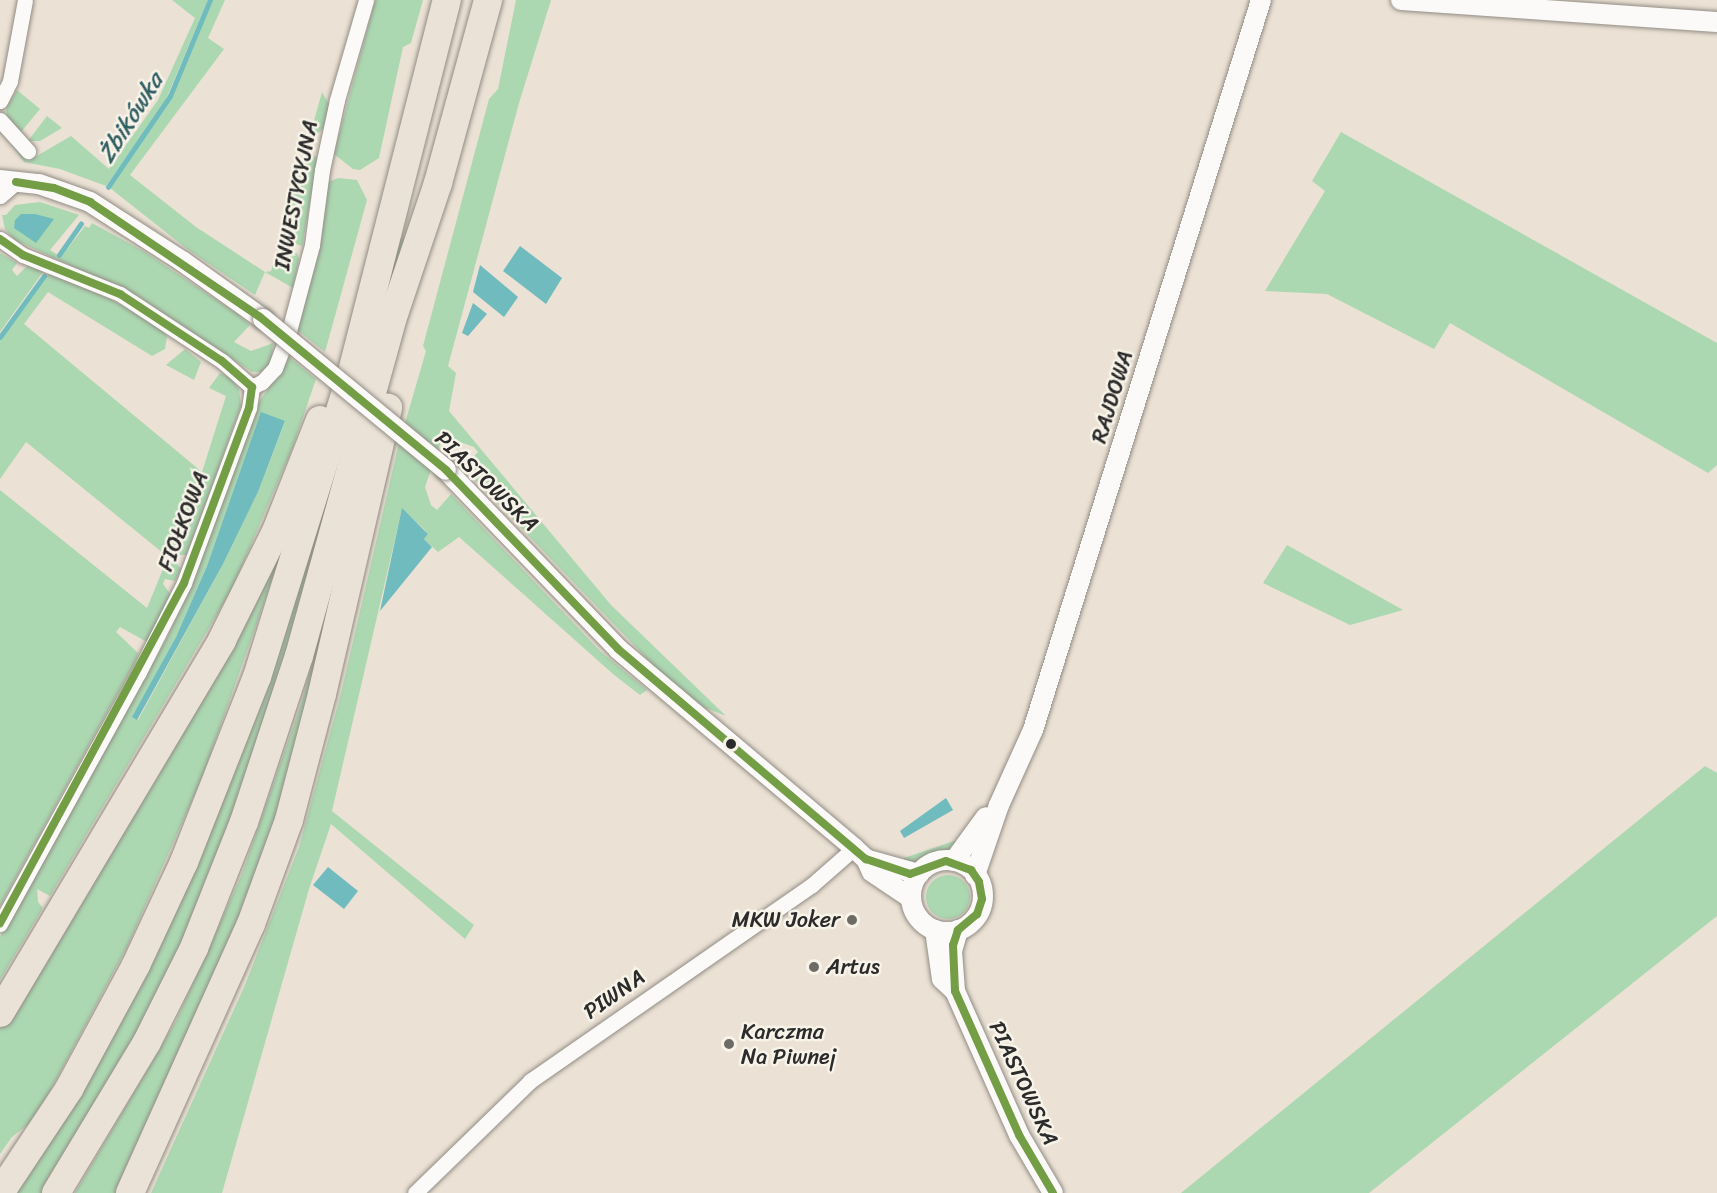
<!DOCTYPE html>
<html>
<head>
<meta charset="utf-8">
<style>
	body { margin:0 }
	#map { position:relative; width:1717px; height:1193px; overflow:hidden; background:#ebe1d4; font-family:Sriracha,sans-serif }
	div>[style] { position:absolute }
	.green>* { inset:0; background:#acd8b1 }
	.round { border-radius:50% }
	.water>* { inset:0; background:#6fbbbe }
	.stream>* { height:4.5px; margin:-2.25px; padding:0 2.25px; transform-origin:2.25px; border-radius:2.25px; background:#6fbbbe }
	.roads { filter:drop-shadow(0 0 2px #918c85) drop-shadow(0 0 2px #918c85) }
	.minor>* { height:15px; margin:-7.5px; padding:0 7.5px; transform-origin:7.5px; border-radius:7.5px; background:#fcfaf9 }
	.tertiary>* { height:20px; margin:-10px; padding:0 10px; transform-origin:10px; border-radius:10px; background:#fcfaf9 }
	.tertiary>.ring { margin:-10px; padding:0; box-sizing:content-box; background:none; border:20px solid #fcfaf9; border-radius:50% }
	.motorway>* { height:28px; margin:-14px; padding:0 14px; transform-origin:14px; border-radius:14px; background:#ebe2d7 }
	.bridges { filter:drop-shadow(0 0 2px #918c85) drop-shadow(0 0 2px #918c85) }
	.tertiary-bridge>* { height:20px; margin:-10px; padding:0 10px; transform-origin:10px; border-radius:10px; background:#fcfaf9 }
	.bus-1>* { height:8px; margin:-4px; padding:0 4px; transform-origin:4px; border-radius:4px; background:#739e45 }
	.dots>* { width:16px; height:16px; translate:-50% -50%; box-sizing:border-box; border:3px solid #f7f3e8; border-radius:50% }
	span { translate:-50% -50%; white-space:nowrap; text-align:center; line-height:1.15; -webkit-text-stroke:5px #f7f3e8; paint-order:stroke }
	.street-label { font-size:22px; color:#2b2b2b }
	.poi-label { font-size:22px; color:#2b2b2b }
	.right { translate:-100% -50%; text-align:right }
	.left { translate:0 -50%; text-align:left }
	.water-label { font-size:24px; color:#315e62; font-style:italic }
</style>
</head>
<body>
<div id="map">
	<div class="green">
		<i style="clip-path:polygon(172px 0,208px 0,164px 104px,106px 186px,60px 169px,24px 162px,9px 141px,28px 161px,71px 136px,109px 169px,158px 100px,195px 18px)"></i>
		<i style="clip-path:polygon(212px 0,225px 0,208px 38px,224px 49px,130px 175px,196px 227px,265px 272px,271px 271px,278px 248px,297px 253px,299px 259px,293px 288px,265px 272px,255px 295px,187px 249px,110px 188px,174px 92px)"></i>
		<i style="clip-path:polygon(375px 0,423px 0,411px 43px,403px 47px,379px 158px,360px 170px,353px 169px,334px 154px)"></i>
		<i style="clip-path:polygon(516px 0,551px 0,519px 103px,448px 366px,456px 373px,449px 411px,611px 605px,726px 716px,703px 707px,659px 671px,463px 468px,478px 452px,474px 447px,452px 439px,440px 444px,425px 487px,431px 505px,437px 510px,451px 494px,600px 651px,647px 690px,640px 695px,613px 674px,459px 537px,438px 552px,424px 539px,428px 534px,423px 528px,402px 509px,332px 811px,474px 925px,465px 939px,331px 824px,309px 889px,222px 1193px,151px 1193px,245px 985px,299px 847px,341px 693px,398px 447px,426px 351px,423px 346px,489px 99px,498px 89px)"></i>
		<i style="clip-path:polygon(17px 90px,40px 109px,21px 132px,7px 118px,6px 108px)"></i>
		<i style="clip-path:polygon(322px 92px,330px 106px,323px 129px,313px 137px,310px 135px)"></i>
		<i style="clip-path:polygon(47px 116px,62px 128px,40px 141px,28px 141px)"></i>
		<i style="clip-path:polygon(1341px 132px,1717px 343px,1717px 465px,1708px 473px,1450px 323px,1434px 349px,1327px 294px,1265px 291px,1325px 191px,1312px 181px)"></i>
		<i style="clip-path:polygon(306px 151px,318px 158px,302px 246px,280px 239px)"></i>
		<i style="clip-path:polygon(338px 178px,357px 180px,367px 200px,325px 352px,296px 329px,321px 237px,328px 182px)"></i>
		<i style="clip-path:polygon(40px 202px,79px 215px,50px 250px,61px 257px,85px 226px,89px 228px,92px 223px,145px 252px,239px 315px,250px 325px,234px 342px,251px 351px,273px 343px,272px 361px,262px 372px,252px 372px,139px 297px,15px 240px,5px 229px,2px 215px,6px 215px,15px 205px)"></i>
		<i style="clip-path:polygon(399px 238px,405px 240px,316px 566px,233px 829px,144px 1030px,47px 1193px,12px 1193px,158px 939px)"></i>
		<i style="clip-path:polygon(0 253px,17px 263px,12px 270px,17px 276px,28px 265px,43px 272px,0 332px)"></i>
		<i style="clip-path:polygon(48px 274px,94px 290px,157px 325px,167px 336px,165px 349px,152px 356px,48px 292px,24px 324px,202px 472px,226px 396px,209px 388px,220px 373px,230px 377px,239px 389px,241px 406px,187px 555px,177px 555px,175px 561px,181px 569px,175px 581px,165px 579px,163px 584px,171px 595px,147px 642px,120px 627px,116px 632px,138px 653px,137px 658px,0 906px,0 490px,147px 608px,168px 557px,26px 442px,0 479px,0 340px)"></i>
		<i style="clip-path:polygon(185px 349px,201px 362px,194px 380px,166px 365px)"></i>
		<i style="clip-path:polygon(evenodd,289px 357px,316px 379px,292px 449px,232px 589px,50px 896px,37px 889px,38px 902px,43px 908px,0 980px,0 937px,167px 638px,192px 586px,255px 408px,289px 357px,261px 413px,285px 422px,258px 492px,223px 564px,138px 720px,133px 717px,176px 637px,207px 566px,261px 413px)"></i>
		<i style="clip-path:polygon(288px 535px,202px 778px,127px 947px,48px 1095px,30px 1123px,12px 1137px,0 1154px,0 1029px,100px 864px)"></i>
		<i style="clip-path:polygon(1287px 545px,1403px 610px,1350px 625px,1263px 583px)"></i>
		<i style="clip-path:polygon(337px 575px,270px 844px,121px 1193px,75px 1193px,176px 1021px,242px 874px,302px 701px)"></i>
		<i style="clip-path:polygon(1705px 766px,1717px 773px,1717px 916px,1369px 1193px,1181px 1193px)"></i>
		<i style="clip-path:polygon(960px 839px,949px 852px,913px 865px,902px 863px,904px 858px)"></i>
		<i class="round" style="left:926px;top:875px;width:44px;height:44px"></i>
	</div>
	<div class="water">
		<i style="clip-path:polygon(21px 214px,35px 214px,54px 219px,36px 243px,14px 228px,15px 220px)"></i>
		<i style="clip-path:polygon(520px 246px,562px 278px,546px 304px,503px 271px)"></i>
		<i style="clip-path:polygon(480px 265px,518px 297px,504px 317px,473px 292px)"></i>
		<i style="clip-path:polygon(473px 303px,487px 314px,468px 336px,462px 333px)"></i>
		<i style="clip-path:polygon(261px 412px,285px 421px,258px 492px,223px 564px,137px 720px,132px 717px,176px 637px,207px 566px)"></i>
		<i style="clip-path:polygon(402px 508px,428px 534px,424px 539px,432px 547px,380px 611px)"></i>
		<i style="clip-path:polygon(946px 798px,953px 810px,904px 838px,900px 831px)"></i>
		<i style="clip-path:polygon(328px 867px,358px 891px,344px 909px,313px 885px)"></i>
	</div>
	<div class="stream">
		<i style="left:108px;top:187px;width:110px;rotate:-55.7deg"></i>
		<i style="left:170px;top:96px;width:104px;rotate:-67.4deg"></i>
		<i style="left:59px;top:255px;width:38px;rotate:-55deg"></i>
		<i style="left:0;top:337px;width:75px;rotate:-54.2deg"></i>
	</div>
	<div class="roads">
		<div class="minor">
			<i style="left:0;top:101px;width:22px;rotate:-63deg"></i>
			<i style="left:10px;top:81px;width:82px;rotate:-79.5deg"></i>
			<i style="left:0;top:120px;width:42px;rotate:47.9deg"></i>
			<i style="left:0;top:196px;width:21px;rotate:-41deg"></i>
			<i style="left:0;top:239px;width:28px;rotate:35deg"></i>
			<i style="left:23px;top:255px;width:105px;rotate:21.9deg"></i>
			<i style="left:120px;top:294px;width:122px;rotate:33.3deg"></i>
			<i style="left:222px;top:361px;width:40px;rotate:41deg"></i>
			<i style="left:252px;top:387px;width:21px;rotate:98deg"></i>
			<i style="left:249px;top:408px;width:187px;rotate:110.4deg"></i>
			<i style="left:184px;top:583px;width:100px;rotate:116.8deg"></i>
			<i style="left:139px;top:672px;width:288px;rotate:118.9deg"></i>
			<i style="left:252px;top:387px;width:11px;rotate:-27deg"></i>
			<i style="left:262px;top:382px;width:19px;rotate:-47deg"></i>
			<i style="left:275px;top:368px;width:40px;rotate:-69deg"></i>
			<i style="left:289px;top:331px;width:89px;rotate:-75deg"></i>
			<i style="left:312px;top:245px;width:76px;rotate:-82.4deg"></i>
			<i style="left:322px;top:170px;width:72px;rotate:-77.9deg"></i>
			<i style="left:337px;top:100px;width:104px;rotate:-73.8deg"></i>
			<i style="left:415px;top:1193px;width:161px;rotate:-44.2deg"></i>
			<i style="left:530px;top:1081px;width:343px;rotate:-34.8deg"></i>
			<i style="left:812px;top:885px;width:56px;rotate:-41.4deg"></i>
		</div>
		<div class="tertiary">
			<i style="left:1401px;top:0;width:317px;rotate:4deg"></i>
			<i style="left:0;top:180px;width:39px;rotate:6deg"></i>
			<i style="left:39px;top:184px;width:54px;rotate:19.4deg"></i>
			<i style="left:90px;top:202px;width:109px;rotate:32.7deg"></i>
			<i style="left:182px;top:261px;width:100px;rotate:35.6deg"></i>
			<i style="left:446px;top:470px;width:248px;rotate:46.1deg"></i>
			<i style="left:618px;top:649px;width:309px;rotate:40.1deg"></i>
			<i style="left:854px;top:848px;width:16px;rotate:43deg"></i>
			<i style="left:866px;top:859px;width:14px;rotate:65deg"></i>
			<i style="left:872px;top:872px;width:47px;rotate:33.7deg"></i>
			<i style="left:868px;top:860px;width:53px;rotate:15.4deg"></i>
			<i class="ring" style="left:911px;top:860px;width:52px;height:52px"></i>
			<i style="left:954px;top:861px;width:54px;rotate:-54deg"></i>
			<i style="left:975px;top:875px;width:74px;rotate:-71.1deg"></i>
			<i style="left:999px;top:805px;width:82px;rotate:-65.6deg"></i>
			<i style="left:1033px;top:730px;width:765px;rotate:-72.65deg"></i>
			<i style="left:935px;top:930px;width:49px;rotate:81.9deg"></i>
			<i style="left:942px;top:979px;width:18px;rotate:43deg"></i>
			<i style="left:958px;top:930px;width:22px;rotate:106deg"></i>
			<i style="left:952px;top:951px;width:40px;rotate:85.7deg"></i>
			<i style="left:955px;top:991px;width:158px;rotate:66deg"></i>
			<i style="left:1019px;top:1135px;width:67px;rotate:59.6deg"></i>
		</div>
		<div class="motorway">
			<i style="left:0;top:1013px;width:434px;rotate:-59.2deg"></i>
			<i style="left:222px;top:640px;width:124px;rotate:-63.6deg"></i>
			<i style="left:277px;top:529px;width:117px;rotate:-68.5deg"></i>
			<i style="left:0;top:1193px;width:125px;rotate:-56.4deg"></i>
			<i style="left:69px;top:1089px;width:141px;rotate:-61.6deg"></i>
			<i style="left:136px;top:965px;width:114px;rotate:-65deg"></i>
			<i style="left:184px;top:862px;width:199px;rotate:-68.5deg"></i>
			<i style="left:257px;top:677px;width:324px;rotate:-72.7deg"></i>
			<i style="left:353px;top:368px;width:380px;rotate:-75.7deg"></i>
			<i style="left:56px;top:1193px;width:176px;rotate:-58.9deg"></i>
			<i style="left:147px;top:1042px;width:105px;rotate:-63.4deg"></i>
			<i style="left:194px;top:948px;width:136px;rotate:-68.4deg"></i>
			<i style="left:244px;top:822px;width:175px;rotate:-71.7deg"></i>
			<i style="left:299px;top:656px;width:358px;rotate:-74.5deg"></i>
			<i style="left:395px;top:311px;width:135px;rotate:-71.4deg"></i>
			<i style="left:438px;top:183px;width:190px;rotate:-74.7deg"></i>
			<i style="left:130px;top:1193px;width:295px;rotate:-65.8deg"></i>
			<i style="left:251px;top:924px;width:111px;rotate:-69.9deg"></i>
			<i style="left:289px;top:820px;width:130px;rotate:-75.3deg"></i>
			<i style="left:322px;top:694px;width:294px;rotate:-77deg"></i>
		</div>
	</div>
	<div class="bridges">
		<div class="tertiary-bridge">
			<i style="left:263px;top:319px;width:237px;rotate:39.5deg"></i>
		</div>
	</div>
	<div class="bus-1">
		<i style="left:16px;top:182px;width:38px;rotate:9deg"></i>
		<i style="left:54px;top:188px;width:39px;rotate:21deg"></i>
		<i style="left:90px;top:202px;width:205px;rotate:34.1deg"></i>
		<i style="left:260px;top:317px;width:241px;rotate:39.4deg"></i>
		<i style="left:446px;top:470px;width:248px;rotate:46.1deg"></i>
		<i style="left:618px;top:649px;width:325px;rotate:40.3deg"></i>
		<i style="left:866px;top:859px;width:46px;rotate:18.8deg"></i>
		<i style="left:910px;top:874px;width:38px;rotate:-20deg"></i>
		<i style="left:946px;top:861px;width:27px;rotate:20deg"></i>
		<i style="left:971px;top:870px;width:14px;rotate:56deg"></i>
		<i style="left:979px;top:882px;width:17px;rotate:80deg"></i>
		<i style="left:982px;top:899px;width:16px;rotate:108deg"></i>
		<i style="left:977px;top:914px;width:25px;rotate:140deg"></i>
		<i style="left:958px;top:930px;width:16px;rotate:108deg"></i>
		<i style="left:953px;top:945px;width:46px;rotate:87.5deg"></i>
		<i style="left:955px;top:991px;width:158px;rotate:66deg"></i>
		<i style="left:1019px;top:1135px;width:67px;rotate:59.6deg"></i>
		<i style="left:0;top:239px;width:28px;rotate:35deg"></i>
		<i style="left:23px;top:255px;width:105px;rotate:21.9deg"></i>
		<i style="left:120px;top:294px;width:122px;rotate:33.3deg"></i>
		<i style="left:222px;top:361px;width:40px;rotate:41deg"></i>
		<i style="left:252px;top:387px;width:21px;rotate:98deg"></i>
		<i style="left:249px;top:408px;width:187px;rotate:110.4deg"></i>
		<i style="left:184px;top:583px;width:387px;rotate:118.4deg"></i>
	</div>
	<div class="dots">
		<i style="left:731px;top:744px;background:#2b2b2b"></i>
		<i style="left:852px;top:920px;background:#6e6b66"></i>
		<i style="left:814px;top:967px;background:#6e6b66"></i>
		<i style="left:729px;top:1044px;background:#6e6b66"></i>
	</div>
	<div class="street-label">
		<span style="left:296px;top:195px;rotate:-79deg">INWESTYCYJNA</span>
		<span style="left:1112px;top:397px;rotate:-73deg">RAJDOWA</span>
		<span style="left:487px;top:481px;rotate:44deg">PIASTOWSKA</span>
		<span style="left:183px;top:521px;rotate:-69deg">FIOŁKOWA</span>
		<span style="left:614px;top:994px;rotate:-35deg">PIWNA</span>
		<span style="left:1024px;top:1083px;rotate:65deg">PIASTOWSKA</span>
	</div>
	<div class="poi-label">
		<span class="right" style="left:840px;top:920px">MKW Joker</span>
		<span class="left" style="left:826px;top:967px">Artus</span>
		<span class="left" style="left:741px;top:1044px">Karczma<br>Na Piwnej</span>
	</div>
	<div class="water-label">
		<span style="left:131px;top:118px;rotate:-58deg">Żbikówka</span>
	</div>
</div>
</body>
</html>
